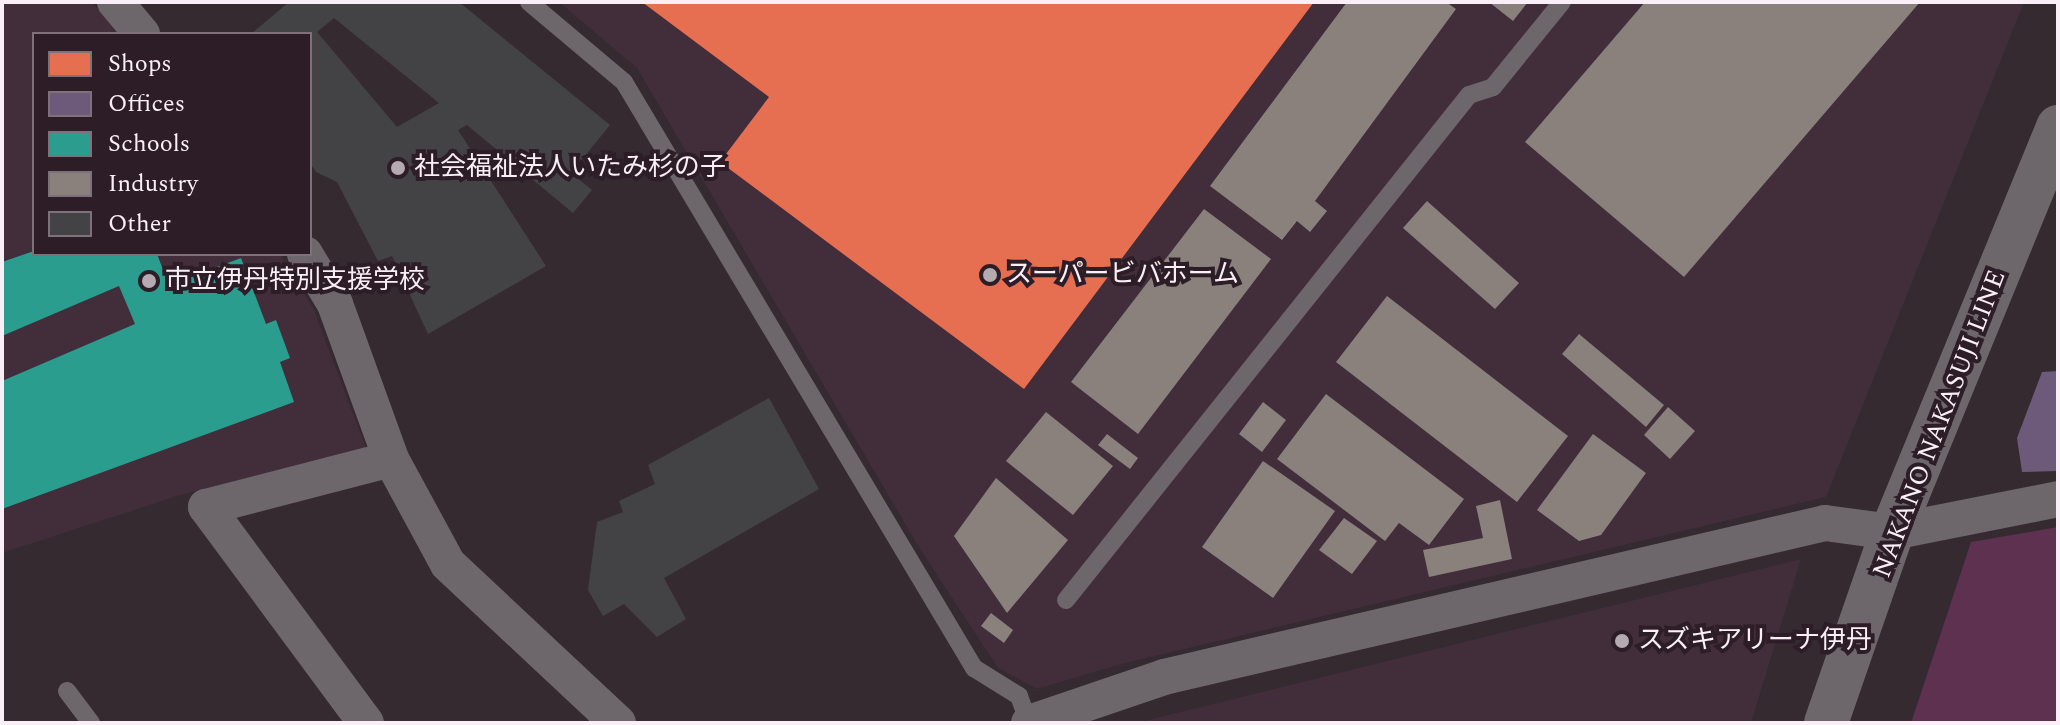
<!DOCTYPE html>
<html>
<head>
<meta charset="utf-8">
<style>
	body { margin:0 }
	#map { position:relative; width:2060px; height:725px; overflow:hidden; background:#342a30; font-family:Spectral,"Noto Sans JP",serif }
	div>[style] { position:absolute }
	.built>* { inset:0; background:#422d3b }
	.green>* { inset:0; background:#5e3151 }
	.shops>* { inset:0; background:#e76f51 }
	.offices>* { inset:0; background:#6d597a }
	.schools>* { inset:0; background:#2a9d8f }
	.industry>* { inset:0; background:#8a817c }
	.building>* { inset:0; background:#434346 }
	.lane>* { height:18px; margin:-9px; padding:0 9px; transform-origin:9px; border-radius:9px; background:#6d666a }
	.street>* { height:36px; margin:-18px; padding:0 18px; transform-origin:18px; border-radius:18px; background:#6d666a }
	.secondary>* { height:44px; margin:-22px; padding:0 22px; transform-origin:22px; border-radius:22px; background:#6d666a }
	.dots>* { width:22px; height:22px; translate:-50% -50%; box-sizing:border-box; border:4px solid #2c1d27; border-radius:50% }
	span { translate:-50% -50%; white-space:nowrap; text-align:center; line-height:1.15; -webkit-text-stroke:8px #2c1d27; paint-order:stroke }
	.poi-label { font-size:26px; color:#faeff6 }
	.left { translate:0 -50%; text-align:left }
	.street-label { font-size:26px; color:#faeff6 }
	.frame { position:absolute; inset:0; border:4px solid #faeff6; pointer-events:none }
	.legend { position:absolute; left:32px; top:32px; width:280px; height:224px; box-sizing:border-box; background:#2c1d27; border:2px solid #7e717a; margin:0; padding:10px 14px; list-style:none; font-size:24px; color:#faeff6 }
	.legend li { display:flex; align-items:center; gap:16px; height:40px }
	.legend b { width:40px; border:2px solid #7e717a }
</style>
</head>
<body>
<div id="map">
	<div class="built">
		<i style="clip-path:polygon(2px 2px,92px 2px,118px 34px,34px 34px,34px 254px,280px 254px,313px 308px,366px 448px,180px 495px,2px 553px)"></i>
		<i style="clip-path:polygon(559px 2px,2024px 2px,1826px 497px,1121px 664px,1037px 689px,998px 668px,920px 549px,637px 68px)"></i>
		<i style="clip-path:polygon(1801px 559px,1751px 723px,1136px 723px)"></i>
	</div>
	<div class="green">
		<i style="clip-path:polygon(2058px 527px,2058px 723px,1911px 723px,1971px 542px)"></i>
	</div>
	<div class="shops">
		<i style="clip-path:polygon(642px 2px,1314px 2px,1024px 389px,720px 162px,769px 97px)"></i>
	</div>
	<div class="offices">
		<i style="clip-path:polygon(2058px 371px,2058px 471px,2022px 472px,2017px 438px,2042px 372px)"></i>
	</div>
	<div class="schools">
		<i style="clip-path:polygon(34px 251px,34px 254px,157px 254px,169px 285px,241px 258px,266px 324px,276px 320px,290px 358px,280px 362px,294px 402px,2px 509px,2px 381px,135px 324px,119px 286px,2px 336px,2px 262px)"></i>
	</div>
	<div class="industry">
		<i style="clip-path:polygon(1347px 2px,1446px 2px,1456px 9px,1315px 201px,1327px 211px,1310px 232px,1297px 221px,1282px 240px,1210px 186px)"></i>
		<i style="clip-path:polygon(1489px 2px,1528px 2px,1513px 21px)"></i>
		<i style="clip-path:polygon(1645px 2px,1920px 2px,1684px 277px,1525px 142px)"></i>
		<i style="clip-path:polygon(1427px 201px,1519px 283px,1495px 309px,1403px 228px)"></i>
		<i style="clip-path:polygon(1204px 209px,1271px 259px,1138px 434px,1071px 382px)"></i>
		<i style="clip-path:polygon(1387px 296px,1568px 436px,1517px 502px,1336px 362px)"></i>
		<i style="clip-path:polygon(1579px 334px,1664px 405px,1646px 427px,1562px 354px)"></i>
		<i style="clip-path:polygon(1326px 394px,1464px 499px,1429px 545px,1399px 523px,1385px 541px,1277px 459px)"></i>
		<i style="clip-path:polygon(1263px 402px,1286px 420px,1262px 452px,1239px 434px)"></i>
		<i style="clip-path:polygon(1668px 407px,1695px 431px,1670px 459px,1644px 435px)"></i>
		<i style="clip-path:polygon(1046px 412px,1113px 466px,1073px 515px,1006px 461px)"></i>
		<i style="clip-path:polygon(1107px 434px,1138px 458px,1130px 469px,1098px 445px)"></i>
		<i style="clip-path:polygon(1593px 434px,1646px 473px,1601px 535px,1579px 541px,1537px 510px)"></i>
		<i style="clip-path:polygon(1263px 461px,1335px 511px,1273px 598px,1202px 547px)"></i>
		<i style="clip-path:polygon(996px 478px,1068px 540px,1007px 613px,954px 536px)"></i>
		<i style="clip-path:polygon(1500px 500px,1512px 559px,1429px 577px,1423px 550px,1483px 538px,1476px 506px)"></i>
		<i style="clip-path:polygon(1344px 518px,1377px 541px,1352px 574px,1319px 550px)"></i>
		<i style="clip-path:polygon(991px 613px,1013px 630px,1004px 643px,981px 626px)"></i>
	</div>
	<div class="building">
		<i style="clip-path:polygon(evenodd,289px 2px,459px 2px,610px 125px,571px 173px,592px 190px,573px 213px,467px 125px,458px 130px,546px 266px,428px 334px,392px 256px,378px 261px,337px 182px,316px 172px,310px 163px,310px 34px,251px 34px,289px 2px,334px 18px,439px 103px,397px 127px,317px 32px,334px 18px)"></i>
		<i style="clip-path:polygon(769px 398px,819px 489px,664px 578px,686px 619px,657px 637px,624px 604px,603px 616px,588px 590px,597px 522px,623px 512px,619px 501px,655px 484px,648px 465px)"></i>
	</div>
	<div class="lane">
		<i style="left:529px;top:2px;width:124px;rotate:40.1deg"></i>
		<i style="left:624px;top:82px;width:683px;rotate:59.15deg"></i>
		<i style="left:974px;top:668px;width:53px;rotate:31.9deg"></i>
		<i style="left:1019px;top:696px;width:29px;rotate:70deg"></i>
		<i style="left:1066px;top:600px;width:646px;rotate:-51.41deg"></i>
		<i style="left:1469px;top:95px;width:25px;rotate:-18deg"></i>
		<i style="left:1493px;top:87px;width:109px;rotate:-50.9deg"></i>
		<i style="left:67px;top:691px;width:40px;rotate:53deg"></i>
	</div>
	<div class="street">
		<i style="left:115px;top:2px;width:42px;rotate:49.8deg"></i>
		<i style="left:305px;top:254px;width:58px;rotate:59deg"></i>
		<i style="left:335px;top:304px;width:165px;rotate:70.1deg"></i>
		<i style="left:391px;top:459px;width:119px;rotate:61.5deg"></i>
		<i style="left:448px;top:564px;width:233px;rotate:43.1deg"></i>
		<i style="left:366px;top:723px;width:269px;rotate:-126.5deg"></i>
		<i style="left:206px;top:507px;width:191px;rotate:-14.5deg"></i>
		<i style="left:1029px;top:723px;width:143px;rotate:-18.8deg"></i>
		<i style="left:1164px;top:677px;width:679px;rotate:-13.11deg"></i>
		<i style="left:1825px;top:523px;width:68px;rotate:7.7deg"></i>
		<i style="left:1892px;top:532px;width:169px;rotate:-11.2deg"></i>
	</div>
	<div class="secondary">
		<i style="left:1826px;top:723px;width:202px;rotate:-70.9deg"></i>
		<i style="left:1892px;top:532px;width:438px;rotate:-67.7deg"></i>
	</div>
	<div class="dots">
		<i style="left:398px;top:168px;background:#b5aab1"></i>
		<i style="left:990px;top:275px;background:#b5aab1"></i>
		<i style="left:149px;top:281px;background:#b5aab1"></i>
		<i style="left:1622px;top:641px;background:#b5aab1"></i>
	</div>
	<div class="poi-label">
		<span class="left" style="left:414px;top:168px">社会福祉法人いたみ杉の子</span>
		<span class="left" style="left:1006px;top:275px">スーパービバホーム</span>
		<span class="left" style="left:165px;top:281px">市立伊丹特別支援学校</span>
		<span class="left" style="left:1638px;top:641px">スズキアリーナ伊丹</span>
	</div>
	<div class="street-label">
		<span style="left:1940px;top:424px;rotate:-69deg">NAKANO NAKASUJI LINE</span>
	</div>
	<div class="frame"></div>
	<ul class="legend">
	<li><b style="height:22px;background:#e76f51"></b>Shops</li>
	<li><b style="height:22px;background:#6d597a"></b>Offices</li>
	<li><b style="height:22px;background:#2a9d8f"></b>Schools</li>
	<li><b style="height:22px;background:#8a817c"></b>Industry</li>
	<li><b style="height:22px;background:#434346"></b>Other</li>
	</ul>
</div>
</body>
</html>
